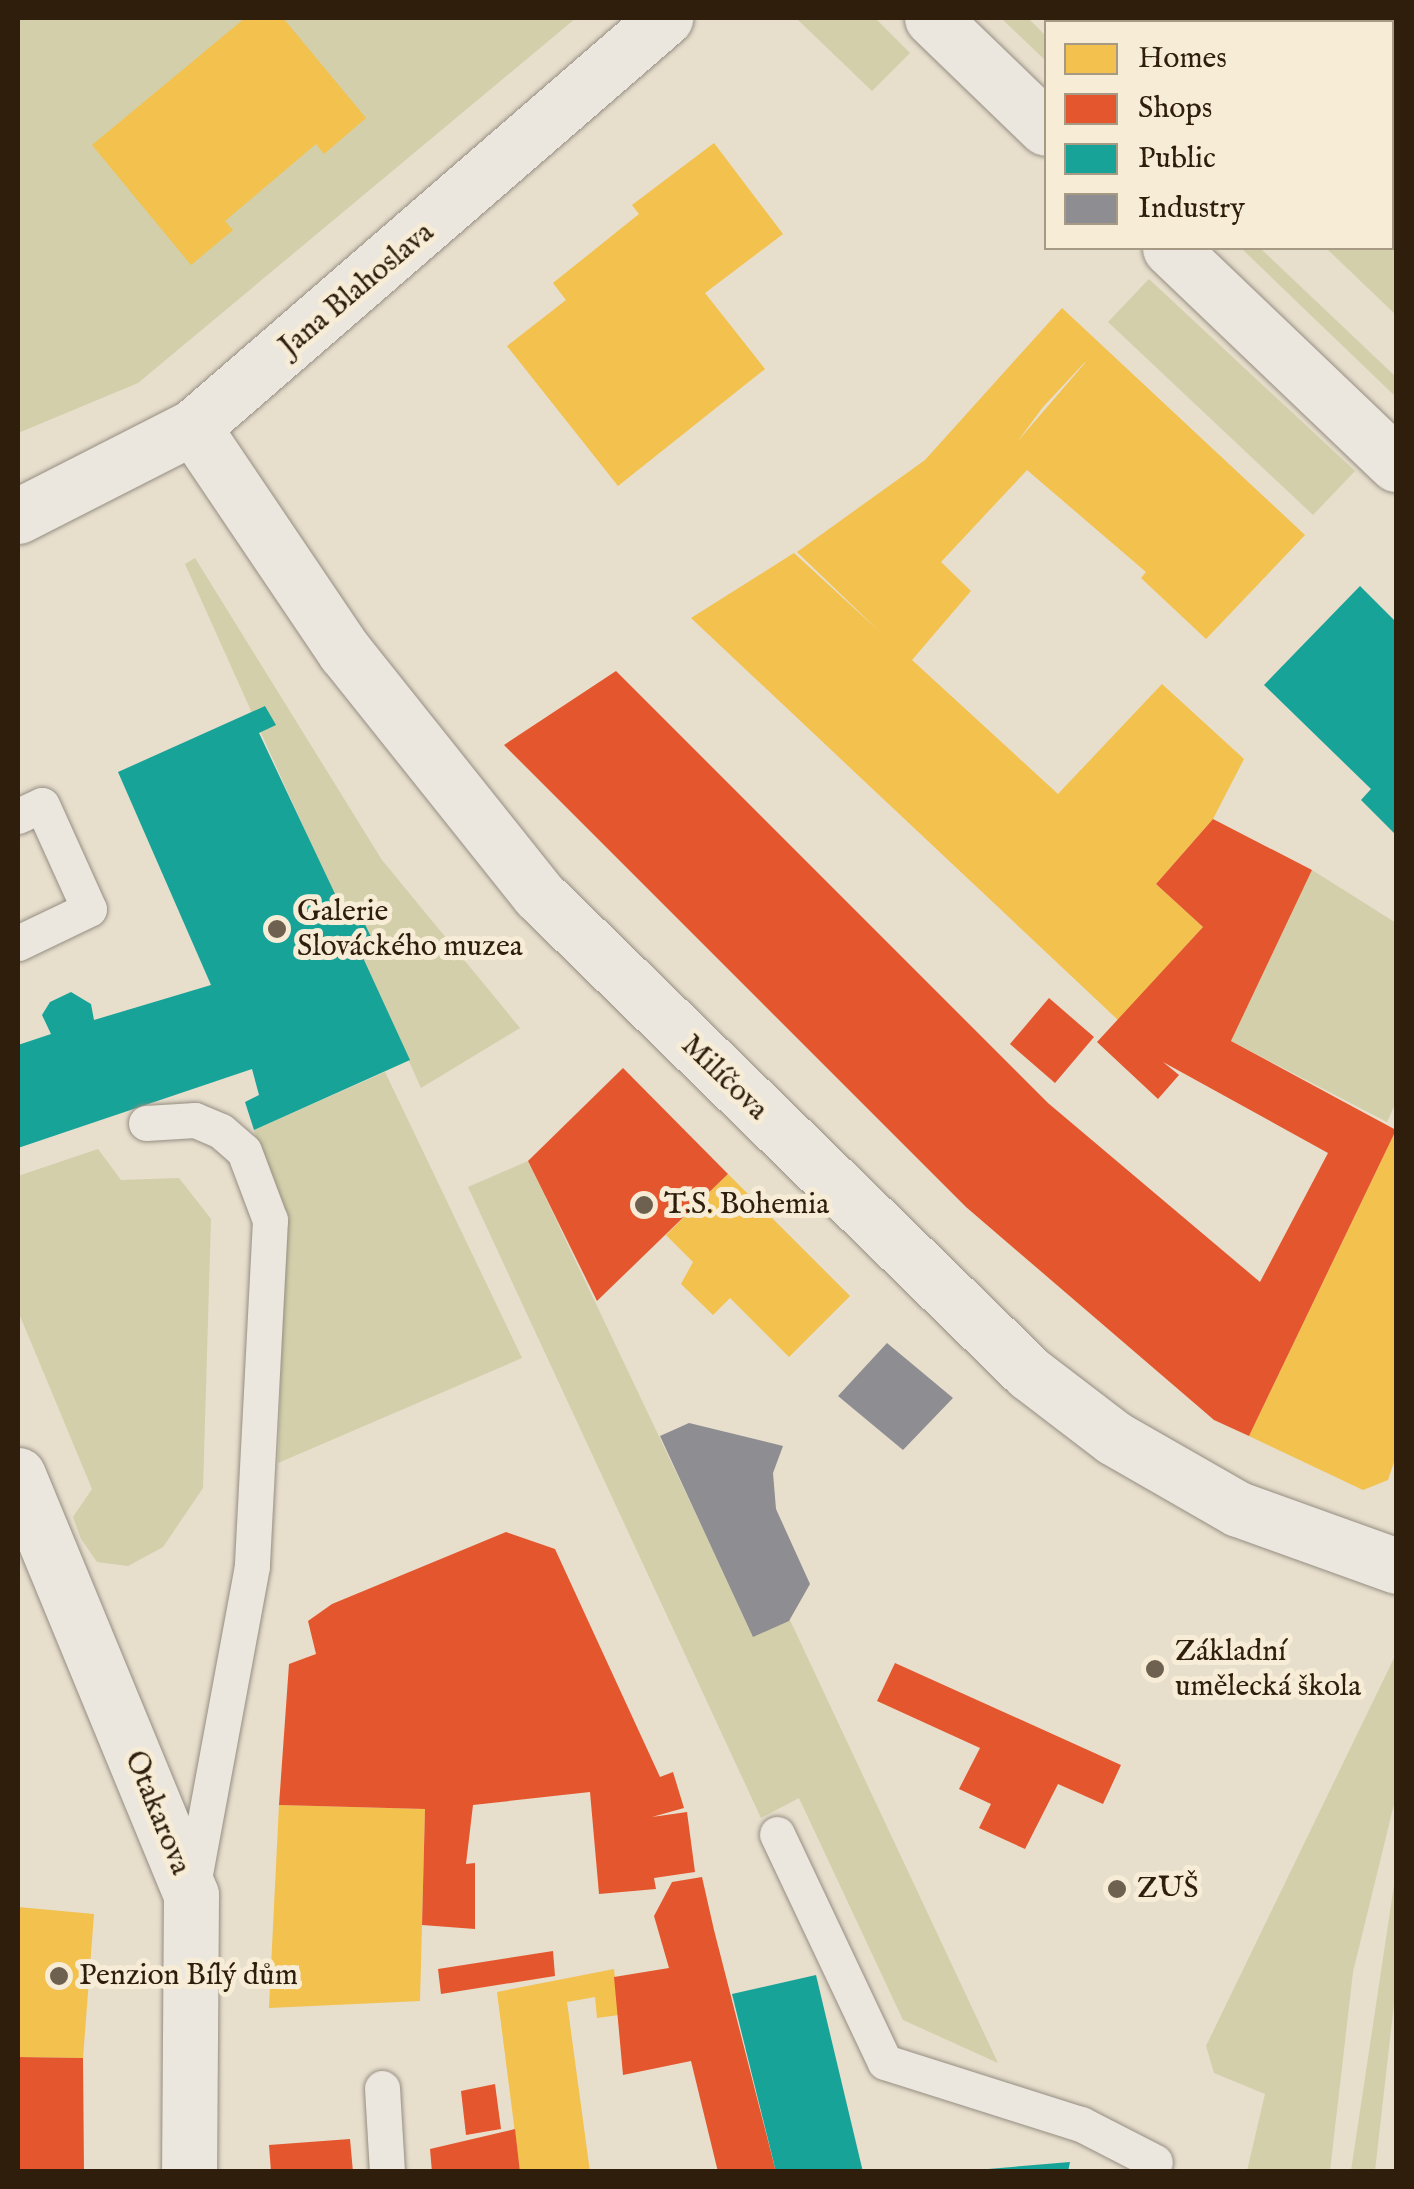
<!DOCTYPE html>
<html>
<head>
<meta charset="utf-8">
<style>
	body { margin:0 }
	#map { position:relative; width:1414px; height:2189px; overflow:hidden; background:#e7decc; font-family:"IM FELL English",serif }
	div>[style] { position:absolute }
	.green>* { inset:0; background:#d2cfaa }
	.water>* { inset:0; background:#b2c8b8 }
	.homes>* { inset:0; background:#f2c14e }
	.shops>* { inset:0; background:#e4572e }
	.public>* { inset:0; background:#17a398 }
	.industry>* { inset:0; background:#8d8d92 }
	.roads { filter:drop-shadow(0 0 2px #958e82) drop-shadow(0 0 2px #958e82) }
	.lane>* { height:35px; margin:-17.5px; padding:0 17.5px; transform-origin:17.5px; border-radius:17.5px; background:#ebe6de }
	.street>* { height:55px; margin:-27.5px; padding:0 27.5px; transform-origin:27.5px; border-radius:27.5px; background:#ebe6de }
	.dots>* { width:28px; height:28px; translate:-50% -50%; box-sizing:border-box; border:5px solid #f7ecd6; border-radius:50% }
	span { translate:-50% -50%; white-space:nowrap; text-align:center; line-height:1.15; -webkit-text-stroke:10px #f7ecd6; paint-order:stroke }
	.street-label { font-size:30px; color:#2e1e0b }
	.poi-label { font-size:30px; color:#2e1e0b }
	.left { translate:0 -50%; text-align:left }
	.frame { position:absolute; inset:0; border:20px solid #2e1e0b; pointer-events:none }
	.legend { position:absolute; left:1044px; top:20px; width:350px; height:230px; box-sizing:border-box; background:#f7ecd6; border:2px solid #a79a85; margin:0; padding:12px 18px; list-style:none; font-size:30px; color:#2e1e0b }
	.legend li { display:flex; align-items:center; gap:20px; height:50px }
	.legend b { width:50px; border:2px solid #a79a85 }
</style>
</head>
<body>
<div id="map">
	<div class="green">
		<i style="clip-path:polygon(18px 18px,576px 18px,138px 383px,18px 433px)"></i>
		<i style="clip-path:polygon(796px 18px,875px 18px,910px 53px,872px 91px)"></i>
		<i style="clip-path:polygon(1001px 18px,1028px 18px,1046px 36px,1046px 61px)"></i>
		<i style="clip-path:polygon(1091px 18px,1286px 18px,1291px 22px,1096px 22px)"></i>
		<i style="clip-path:polygon(1392px 120px,1396px 124px,1396px 315px,1326px 248px,1392px 248px)"></i>
		<i style="clip-path:polygon(1241px 248px,1260px 248px,1396px 377px,1396px 397px)"></i>
		<i style="clip-path:polygon(1149px 279px,1355px 471px,1313px 515px,1108px 322px)"></i>
		<i style="clip-path:polygon(195px 558px,382px 860px,520px 1028px,421px 1088px,185px 564px)"></i>
		<i style="clip-path:polygon(1312px 870px,1396px 923px,1396px 1102px,1387px 1122px,1231px 1041px)"></i>
		<i style="clip-path:polygon(385px 1072px,522px 1358px,278px 1463px,285px 1233px,254px 1130px)"></i>
		<i style="clip-path:polygon(98px 1149px,121px 1180px,179px 1178px,211px 1219px,203px 1488px,163px 1547px,128px 1566px,97px 1562px,81px 1539px,73px 1517px,92px 1489px,18px 1311px,18px 1176px)"></i>
		<i style="clip-path:polygon(528px 1161px,752px 1632px,788px 1616px,998px 2063px,903px 2020px,799px 1798px,761px 1818px,468px 1187px)"></i>
		<i style="clip-path:polygon(1396px 1654px,1396px 1796px,1353px 1972px,1330px 2171px,1247px 2171px,1265px 2094px,1214px 2073px,1206px 2046px)"></i>
		<i style="clip-path:polygon(1396px 1872px,1396px 1986px,1375px 2171px,1351px 2171px)"></i>
	</div>
	<div class="water">
		<i style="clip-path:polygon(1286px 18px,1396px 18px,1396px 124px,1392px 22px)"></i>
	</div>
	<div class="homes">
		<i style="clip-path:polygon(245px 18px,283px 18px,366px 118px,324px 154px,316px 144px,225px 221px,233px 230px,191px 265px,92px 145px)"></i>
		<i style="clip-path:polygon(714px 143px,783px 234px,705px 293px,765px 369px,618px 486px,507px 346px,566px 300px,553px 283px,639px 214px,632px 205px)"></i>
		<i style="clip-path:polygon(evenodd,1062px 308px,1305px 535px,1206px 639px,1141px 578px,1146px 572px,1027px 470px,941px 562px,971px 591px,912px 660px,1058px 794px,1162px 684px,1244px 759px,1213px 819px,1156px 884px,1203px 927px,1118px 1020px,691px 618px,794px 553px,880px 632px,797px 552px,925px 460px,1062px 308px,1085px 362px,1085px 363px,1017px 442px,1043px 407px,1085px 362px)"></i>
		<i style="clip-path:polygon(1396px 1130px,1396px 1456px,1388px 1480px,1363px 1490px,1249px 1436px)"></i>
		<i style="clip-path:polygon(728px 1174px,850px 1296px,789px 1357px,730px 1298px,713px 1315px,681px 1284px,693px 1262px,666px 1235px)"></i>
		<i style="clip-path:polygon(279px 1805px,425px 1809px,420px 2001px,269px 2008px)"></i>
		<i style="clip-path:polygon(18px 1907px,94px 1914px,83px 2058px,18px 2057px)"></i>
		<i style="clip-path:polygon(614px 1969px,619px 2015px,597px 2018px,595px 1997px,567px 2002px,590px 2172px,520px 2172px,497px 1992px)"></i>
	</div>
	<div class="shops">
		<i style="clip-path:polygon(616px 671px,1048px 1103px,1260px 1282px,1328px 1153px,1163px 1062px,1179px 1075px,1158px 1099px,1097px 1042px,1203px 927px,1156px 884px,1213px 819px,1312px 870px,1231px 1041px,1396px 1130px,1249px 1436px,1214px 1420px,966px 1207px,504px 745px)"></i>
		<i style="clip-path:polygon(1049px 998px,1094px 1037px,1055px 1083px,1010px 1044px)"></i>
		<i style="clip-path:polygon(623px 1068px,728px 1174px,597px 1301px,528px 1161px)"></i>
		<i style="clip-path:polygon(506px 1532px,555px 1549px,660px 1777px,673px 1772px,684px 1808px,652px 1817px,687px 1812px,695px 1872px,654px 1878px,656px 1889px,599px 1894px,590px 1792px,473px 1805px,466px 1864px,475px 1863px,475px 1929px,422px 1925px,425px 1809px,279px 1805px,289px 1664px,316px 1654px,308px 1621px,332px 1604px)"></i>
		<i style="clip-path:polygon(895px 1663px,1121px 1765px,1103px 1804px,1058px 1784px,1025px 1849px,979px 1828px,991px 1804px,959px 1789px,980px 1748px,877px 1701px)"></i>
		<i style="clip-path:polygon(702px 1877px,714px 1930px,776px 2172px,718px 2172px,691px 2061px,623px 2075px,614px 1977px,669px 1968px,654px 1916px,672px 1882px)"></i>
		<i style="clip-path:polygon(553px 1951px,555px 1976px,441px 1994px,438px 1969px)"></i>
		<i style="clip-path:polygon(18px 2057px,83px 2058px,84px 2172px,18px 2172px)"></i>
		<i style="clip-path:polygon(495px 2084px,501px 2129px,466px 2135px,461px 2091px)"></i>
		<i style="clip-path:polygon(515px 2129px,520px 2172px,432px 2172px,430px 2149px)"></i>
		<i style="clip-path:polygon(350px 2139px,353px 2172px,271px 2172px,269px 2145px)"></i>
	</div>
	<div class="public">
		<i style="clip-path:polygon(1360px 586px,1396px 622px,1396px 835px,1361px 800px,1371px 789px,1264px 685px)"></i>
		<i style="clip-path:polygon(265px 706px,276px 725px,259px 733px,345px 915px,358px 910px,374px 943px,359px 949px,410px 1060px,254px 1130px,245px 1102px,259px 1095px,252px 1069px,18px 1148px,18px 1045px,51px 1034px,42px 1015px,50px 1002px,71px 992px,91px 1004px,94px 1020px,211px 985px,118px 772px)"></i>
		<i style="clip-path:polygon(816px 1975px,863px 2172px,776px 2172px,732px 1994px)"></i>
		<i style="clip-path:polygon(1070px 2162px,1068px 2172px,988px 2172px,988px 2169px)"></i>
	</div>
	<div class="industry">
		<i style="clip-path:polygon(887px 1343px,953px 1398px,903px 1450px,838px 1396px)"></i>
		<i style="clip-path:polygon(689px 1423px,783px 1446px,773px 1473px,776px 1509px,810px 1584px,789px 1621px,753px 1637px,660px 1436px)"></i>
	</div>
	<div class="roads">
		<div class="lane">
			<i style="left:18px;top:816px;width:26px;rotate:-25deg"></i>
			<i style="left:42px;top:805px;width:114px;rotate:65.7deg"></i>
			<i style="left:89px;top:909px;width:79px;rotate:154.4deg"></i>
			<i style="left:146px;top:1123px;width:49px;rotate:-3.5deg"></i>
			<i style="left:195px;top:1120px;width:28px;rotate:23deg"></i>
			<i style="left:221px;top:1131px;width:30px;rotate:41deg"></i>
			<i style="left:244px;top:1151px;width:74px;rotate:69.4deg"></i>
			<i style="left:270px;top:1220px;width:346px;rotate:93deg"></i>
			<i style="left:252px;top:1566px;width:330px;rotate:100.5deg"></i>
			<i style="left:777px;top:1834px;width:252px;rotate:64.7deg"></i>
			<i style="left:885px;top:2062px;width:206px;rotate:17.6deg"></i>
			<i style="left:1081px;top:2124px;width:83px;rotate:27.2deg"></i>
			<i style="left:382px;top:2088px;width:84px;rotate:86.6deg"></i>
		</div>
		<div class="street">
			<i style="left:932px;top:18px;width:158px;rotate:44deg"></i>
			<i style="left:1170px;top:248px;width:313px;rotate:43.7deg"></i>
			<i style="left:193px;top:427px;width:272px;rotate:56deg"></i>
			<i style="left:345px;top:652px;width:311px;rotate:51.4deg"></i>
			<i style="left:539px;top:895px;width:685px;rotate:44.29deg"></i>
			<i style="left:1029px;top:1373px;width:107px;rotate:37.4deg"></i>
			<i style="left:1114px;top:1438px;width:143px;rotate:29.8deg"></i>
			<i style="left:1238px;top:1509px;width:168px;rotate:19.8deg"></i>
			<i style="left:18px;top:516px;width:196px;rotate:-27deg"></i>
			<i style="left:193px;top:427px;width:625px;rotate:-40.91deg"></i>
			<i style="left:18px;top:1475px;width:454px;rotate:67.6deg"></i>
			<i style="left:191px;top:1895px;width:277px;rotate:90.4deg"></i>
		</div>
	</div>
	<div class="dots">
		<i style="left:277px;top:929px;background:#6f614f"></i>
		<i style="left:644px;top:1205px;background:#6f614f"></i>
		<i style="left:1155px;top:1669px;background:#6f614f"></i>
		<i style="left:1117px;top:1889px;background:#6f614f"></i>
		<i style="left:59px;top:1976px;background:#6f614f"></i>
	</div>
	<div class="street-label">
		<span style="left:357px;top:290px;rotate:-40deg">Jana Blahoslava</span>
		<span style="left:724px;top:1078px;rotate:44deg">Milíčova</span>
		<span style="left:157px;top:1813px;rotate:68deg">Otakarova</span>
	</div>
	<div class="poi-label">
		<span class="left" style="left:297px;top:929px">Galerie<br>Slováckého muzea</span>
		<span class="left" style="left:664px;top:1205px">T.S. Bohemia</span>
		<span class="left" style="left:1175px;top:1669px">Základní<br>umělecká škola</span>
		<span class="left" style="left:1137px;top:1889px">ZUŠ</span>
		<span class="left" style="left:79px;top:1976px">Penzion Bílý dům</span>
	</div>
	<div class="frame"></div>
	<ul class="legend">
	<li><b style="height:28px;background:#f2c14e"></b>Homes</li>
	<li><b style="height:28px;background:#e4572e"></b>Shops</li>
	<li><b style="height:28px;background:#17a398"></b>Public</li>
	<li><b style="height:28px;background:#8d8d92"></b>Industry</li>
	</ul>
</div>
</body>
</html>
